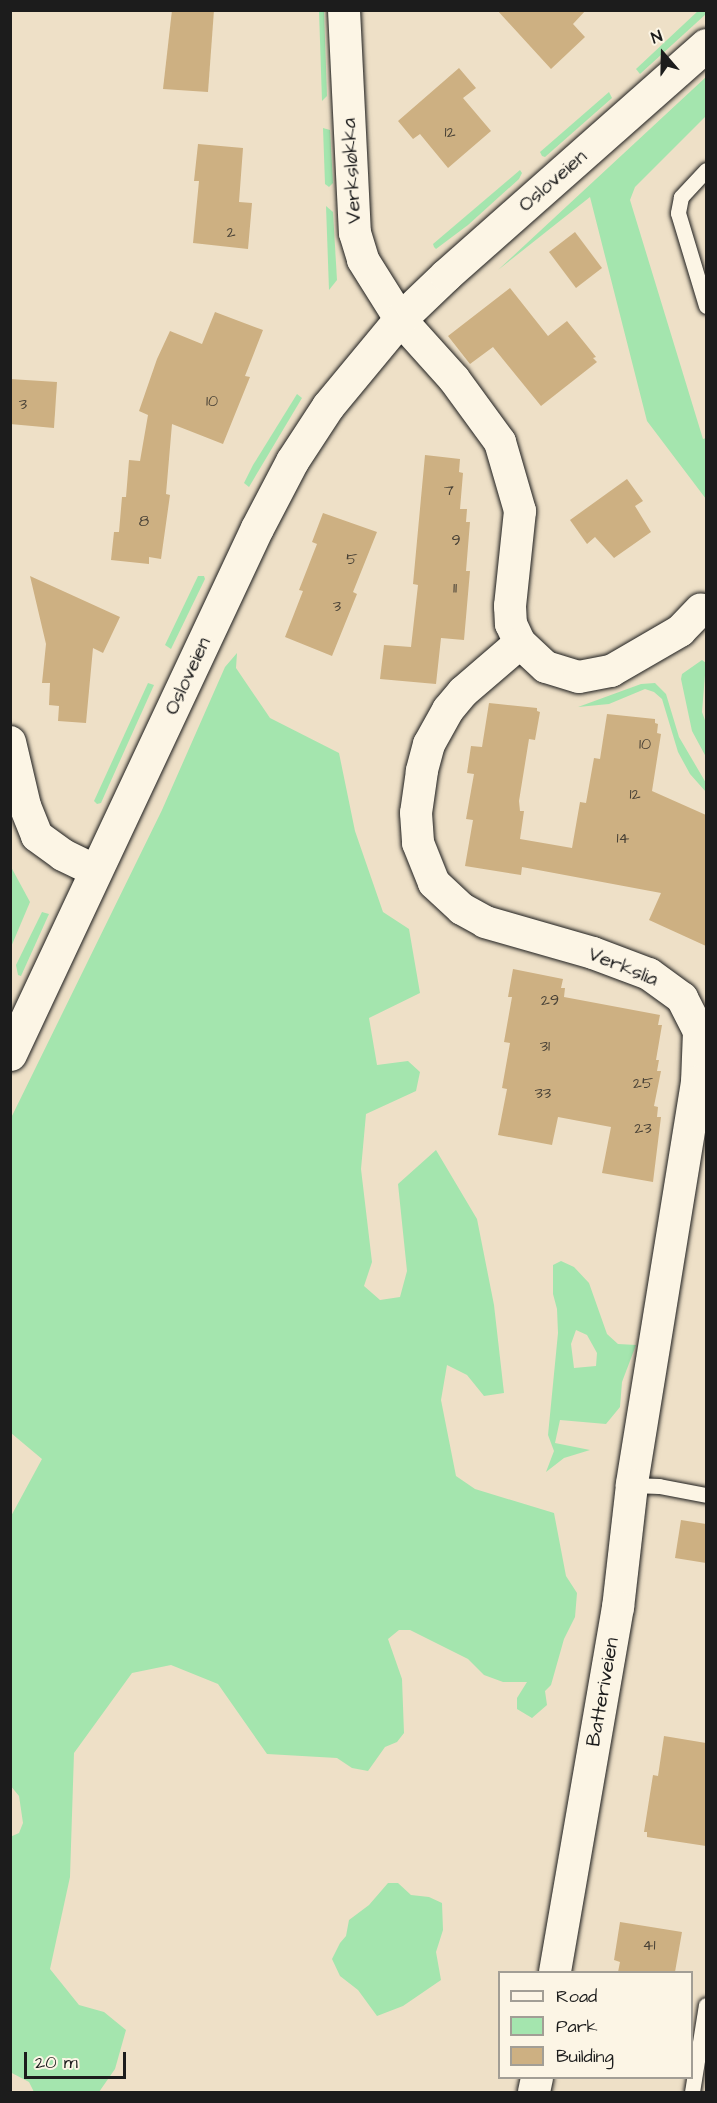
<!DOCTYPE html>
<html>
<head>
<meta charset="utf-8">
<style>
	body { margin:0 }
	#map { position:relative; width:717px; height:2103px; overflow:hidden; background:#eee0c7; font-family:"Architects Daughter",sans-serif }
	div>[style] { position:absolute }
	.green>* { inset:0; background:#a4e5ae }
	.building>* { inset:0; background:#cdb082 }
	.roads { filter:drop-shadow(0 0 2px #1c1c1c) drop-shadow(0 0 2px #1c1c1c) }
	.service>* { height:15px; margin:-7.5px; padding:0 7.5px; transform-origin:7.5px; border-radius:7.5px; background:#fcf5e5 }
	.minor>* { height:32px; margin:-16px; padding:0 16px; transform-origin:16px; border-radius:16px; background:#fcf5e5 }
	.tertiary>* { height:33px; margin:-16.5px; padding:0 16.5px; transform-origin:16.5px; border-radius:16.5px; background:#fcf5e5 }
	span { translate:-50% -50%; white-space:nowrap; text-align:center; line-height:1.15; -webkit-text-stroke:6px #fcf5e5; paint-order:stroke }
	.number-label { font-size:16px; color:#484136 }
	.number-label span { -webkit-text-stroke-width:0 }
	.street-label { font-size:20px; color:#1c1c1c }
	.frame { position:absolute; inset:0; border:12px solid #1c1c1c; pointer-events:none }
	.legend { position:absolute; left:498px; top:1971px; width:195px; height:108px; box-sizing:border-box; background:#fcf5e5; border:2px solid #a29e95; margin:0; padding:8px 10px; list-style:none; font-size:18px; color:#1c1c1c }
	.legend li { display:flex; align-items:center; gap:12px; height:30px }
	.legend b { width:30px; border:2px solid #a29e95 }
	.north { position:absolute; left:633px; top:24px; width:60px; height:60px; -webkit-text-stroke:4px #fcf5e5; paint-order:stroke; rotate:340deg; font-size:16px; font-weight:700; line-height:24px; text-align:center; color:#1c1c1c }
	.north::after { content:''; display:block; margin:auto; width:21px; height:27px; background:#1c1c1c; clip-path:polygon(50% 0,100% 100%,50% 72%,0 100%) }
	.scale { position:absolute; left:24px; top:2052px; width:102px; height:27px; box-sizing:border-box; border:3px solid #1c1c1c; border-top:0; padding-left:8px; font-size:18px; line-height:21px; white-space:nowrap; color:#1c1c1c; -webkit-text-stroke:4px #fcf5e5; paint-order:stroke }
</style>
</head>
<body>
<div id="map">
	<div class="green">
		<i style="clip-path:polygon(699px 10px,706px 11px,706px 14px,640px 74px,636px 69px)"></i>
		<i style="clip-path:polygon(319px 11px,324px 11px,327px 96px,322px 101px)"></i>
		<i style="clip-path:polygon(706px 77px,706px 116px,635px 187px,630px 200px,703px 439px,706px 438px,706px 499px,647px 421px,590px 197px,498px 270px)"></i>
		<i style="clip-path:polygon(609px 92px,612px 98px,545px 157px,542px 156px,540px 152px)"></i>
		<i style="clip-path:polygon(323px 128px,330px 130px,333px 183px,329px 187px,325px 184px)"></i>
		<i style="clip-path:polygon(520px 170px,522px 173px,519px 179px,468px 225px,436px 249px,434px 247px,433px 244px)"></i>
		<i style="clip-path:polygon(326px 206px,333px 212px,337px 280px,329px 290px)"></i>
		<i style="clip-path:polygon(297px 394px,302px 398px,249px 487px,244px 483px,253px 465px)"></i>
		<i style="clip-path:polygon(198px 576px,204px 576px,205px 579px,171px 649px,165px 645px)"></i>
		<i style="clip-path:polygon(237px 653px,236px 668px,270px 718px,339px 753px,355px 831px,383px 912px,409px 929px,420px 993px,369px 1018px,377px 1065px,408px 1061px,420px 1072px,416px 1091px,366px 1114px,361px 1169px,372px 1262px,364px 1286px,380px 1300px,400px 1297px,407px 1271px,398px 1184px,436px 1150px,477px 1219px,494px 1305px,504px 1393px,484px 1396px,467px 1375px,447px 1365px,441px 1400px,456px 1476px,475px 1489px,554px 1513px,566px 1576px,577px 1593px,575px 1617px,564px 1639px,551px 1685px,545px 1691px,547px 1705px,532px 1718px,517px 1709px,517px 1698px,527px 1682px,503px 1682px,484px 1675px,468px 1659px,410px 1630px,399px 1630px,388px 1639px,402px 1679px,404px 1733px,397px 1742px,385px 1747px,368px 1771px,352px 1768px,337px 1758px,267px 1754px,218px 1684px,171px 1665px,132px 1673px,74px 1753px,70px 1877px,50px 1969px,79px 2005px,104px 2012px,126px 2030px,115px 2069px,99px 2092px,34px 2092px,29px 2082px,10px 2072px,10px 1837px,19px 1833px,23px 1823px,19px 1796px,10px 1785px,10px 1518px,42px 1459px,11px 1433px,11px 1118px,162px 810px,225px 667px)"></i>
		<i style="clip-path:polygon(702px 660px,706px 663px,702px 712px,706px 723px,706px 757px,692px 731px,681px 679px,682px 674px)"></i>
		<i style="clip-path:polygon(148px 683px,154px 685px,101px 803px,97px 804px,94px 801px)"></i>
		<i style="clip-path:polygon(655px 683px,666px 694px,679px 737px,706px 783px,706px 792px,690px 774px,678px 752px,662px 699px,654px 692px,645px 689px,609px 704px,578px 707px,641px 684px)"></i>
		<i style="clip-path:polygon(10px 865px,30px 902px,11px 947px,10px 947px)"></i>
		<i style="clip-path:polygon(42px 912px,49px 914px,21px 976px,18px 975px,16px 965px)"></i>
		<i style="clip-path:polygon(evenodd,561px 1261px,574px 1267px,589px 1283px,607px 1334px,618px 1344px,636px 1345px,622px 1382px,620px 1407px,606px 1424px,560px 1420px,555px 1443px,590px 1450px,564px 1458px,546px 1472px,554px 1451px,548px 1435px,558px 1333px,557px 1309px,553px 1294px,553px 1265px,561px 1261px,576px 1330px,587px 1335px,597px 1353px,596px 1366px,574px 1368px,571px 1344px,576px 1330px)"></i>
		<i style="clip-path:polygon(388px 1883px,398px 1883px,411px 1895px,429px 1897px,442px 1903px,443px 1930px,436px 1952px,441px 1980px,403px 2006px,377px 2016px,358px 1990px,340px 1976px,332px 1959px,340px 1943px,346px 1936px,349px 1920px,369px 1905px)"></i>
	</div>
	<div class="building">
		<i style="clip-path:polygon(172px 10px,214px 10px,208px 92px,163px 89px)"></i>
		<i style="clip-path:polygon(497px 10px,586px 10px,573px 24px,585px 37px,551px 69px)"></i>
		<i style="clip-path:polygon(459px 68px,476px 88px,463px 98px,491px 131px,448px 168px,420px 134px,413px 139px,398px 121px)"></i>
		<i style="clip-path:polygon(198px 144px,243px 148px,239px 202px,252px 203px,248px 249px,193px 243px,199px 181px,194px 181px)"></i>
		<i style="clip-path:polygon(575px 232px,602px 268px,576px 288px,549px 252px)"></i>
		<i style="clip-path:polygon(510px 288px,548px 336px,567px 321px,596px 357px,593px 358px,597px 362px,541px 406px,493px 347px,470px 364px,448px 336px)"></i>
		<i style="clip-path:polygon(215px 312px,263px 330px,245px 376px,250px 377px,223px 444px,172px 424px,166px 494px,170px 495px,161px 559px,149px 557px,149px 564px,111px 560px,114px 532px,119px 532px,122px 497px,126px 497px,129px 460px,140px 461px,148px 415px,139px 411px,157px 359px,170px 331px,202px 344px)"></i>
		<i style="clip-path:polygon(10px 379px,57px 382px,54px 428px,10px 424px)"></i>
		<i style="clip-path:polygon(425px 455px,460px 459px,459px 472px,463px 473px,460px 509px,467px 509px,466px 522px,470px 522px,466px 571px,470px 571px,464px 640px,441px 638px,436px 684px,380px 679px,384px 645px,411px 647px,418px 585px,413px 584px)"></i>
		<i style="clip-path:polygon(627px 479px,643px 501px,635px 506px,651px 532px,614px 558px,595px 537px,587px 544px,570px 520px)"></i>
		<i style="clip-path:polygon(323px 513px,377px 532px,353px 592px,357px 594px,332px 656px,285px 637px,303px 591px,299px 590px,317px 544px,312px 542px)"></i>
		<i style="clip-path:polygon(30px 576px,120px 617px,103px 653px,93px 648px,86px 723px,58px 721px,59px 706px,49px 705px,50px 683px,42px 683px,46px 644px)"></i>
		<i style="clip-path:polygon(489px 703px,537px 708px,537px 711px,540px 712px,535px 740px,529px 739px,519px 801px,520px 811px,524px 811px,520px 839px,572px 848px,580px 802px,586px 803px,594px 758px,600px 759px,607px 714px,655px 719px,655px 723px,658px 724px,657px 733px,661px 734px,652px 791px,706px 815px,706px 946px,649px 920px,661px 893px,522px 867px,521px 875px,465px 866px,473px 820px,466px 819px,474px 774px,467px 773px,471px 746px,482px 747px)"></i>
		<i style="clip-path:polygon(513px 969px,563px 979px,561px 988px,565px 988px,564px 997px,660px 1015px,658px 1025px,662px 1025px,656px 1060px,659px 1060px,657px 1071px,661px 1071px,654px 1106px,658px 1107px,657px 1117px,661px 1117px,653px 1182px,602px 1173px,611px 1127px,558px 1117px,552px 1145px,498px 1135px,507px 1089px,502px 1088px,510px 1043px,504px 1042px,512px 997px,508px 997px)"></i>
		<i style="clip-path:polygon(681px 1520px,706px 1524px,706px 1563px,675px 1558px)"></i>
		<i style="clip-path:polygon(664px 1736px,706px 1743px,706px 1846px,647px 1837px,647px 1832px,644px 1832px,653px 1775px,658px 1776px)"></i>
		<i style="clip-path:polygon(620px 1922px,682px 1932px,675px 1972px,618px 1972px,620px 1962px,614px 1960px)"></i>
	</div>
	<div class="roads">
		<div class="service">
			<i style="left:706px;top:170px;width:37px;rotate:133deg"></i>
			<i style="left:681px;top:197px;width:16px;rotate:101deg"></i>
			<i style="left:678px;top:213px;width:97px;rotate:73.2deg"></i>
			<i style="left:632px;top:1485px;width:27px;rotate:2deg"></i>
			<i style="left:659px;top:1486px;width:48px;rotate:10.8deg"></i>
			<i style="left:692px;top:2092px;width:88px;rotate:-80.9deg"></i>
		</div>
		<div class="minor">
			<i style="left:344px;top:10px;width:223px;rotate:87.2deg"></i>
			<i style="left:355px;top:233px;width:28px;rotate:73deg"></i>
			<i style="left:363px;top:260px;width:70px;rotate:57.9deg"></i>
			<i style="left:400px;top:319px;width:81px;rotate:48deg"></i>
			<i style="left:454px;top:379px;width:78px;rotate:53.9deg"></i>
			<i style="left:500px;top:442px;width:72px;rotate:73.8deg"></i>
			<i style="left:520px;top:511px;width:96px;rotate:96deg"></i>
			<i style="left:510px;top:606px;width:18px;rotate:87deg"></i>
			<i style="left:511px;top:624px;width:21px;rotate:65deg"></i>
			<i style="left:520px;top:643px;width:35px;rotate:43deg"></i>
			<i style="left:546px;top:667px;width:34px;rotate:17deg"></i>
			<i style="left:579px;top:677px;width:33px;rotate:-11deg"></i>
			<i style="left:611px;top:671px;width:80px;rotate:-30.1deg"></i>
			<i style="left:680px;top:631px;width:30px;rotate:-46deg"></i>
			<i style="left:520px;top:643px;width:75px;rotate:139.3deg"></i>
			<i style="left:463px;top:692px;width:23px;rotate:130deg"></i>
			<i style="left:448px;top:710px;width:39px;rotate:119deg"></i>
			<i style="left:429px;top:744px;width:28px;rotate:105deg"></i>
			<i style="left:422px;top:771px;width:42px;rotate:98.1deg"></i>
			<i style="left:416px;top:813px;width:30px;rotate:86deg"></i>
			<i style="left:418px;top:843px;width:43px;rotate:68.2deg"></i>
			<i style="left:434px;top:883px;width:38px;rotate:43deg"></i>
			<i style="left:462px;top:909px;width:26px;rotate:29deg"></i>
			<i style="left:485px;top:922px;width:112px;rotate:16deg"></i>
			<i style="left:593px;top:953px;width:60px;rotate:20.6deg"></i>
			<i style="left:649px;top:974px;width:41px;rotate:36deg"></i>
			<i style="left:682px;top:998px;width:37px;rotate:63deg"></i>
			<i style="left:699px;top:1031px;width:51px;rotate:92.2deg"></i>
			<i style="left:697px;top:1082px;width:408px;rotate:99.2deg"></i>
			<i style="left:632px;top:1485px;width:123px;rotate:96.5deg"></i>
			<i style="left:618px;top:1607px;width:370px;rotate:99.8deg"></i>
			<i style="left:10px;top:742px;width:66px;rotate:76.8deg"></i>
			<i style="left:25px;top:806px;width:32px;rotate:68deg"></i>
			<i style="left:37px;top:836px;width:32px;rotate:36deg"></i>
			<i style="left:63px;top:855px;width:37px;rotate:26deg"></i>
			<i style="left:534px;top:2092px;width:14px;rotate:-78deg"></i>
		</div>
		<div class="tertiary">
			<i style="left:10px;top:1054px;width:581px;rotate:-64.85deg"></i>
			<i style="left:257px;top:528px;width:76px;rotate:-62.4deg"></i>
			<i style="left:292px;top:461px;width:66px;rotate:-56.8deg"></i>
			<i style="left:328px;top:406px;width:113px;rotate:-50.4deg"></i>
			<i style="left:400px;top:319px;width:64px;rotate:-43.7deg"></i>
			<i style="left:446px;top:275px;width:347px;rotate:-41.5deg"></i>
		</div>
	</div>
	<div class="number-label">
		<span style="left:450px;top:132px">12</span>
		<span style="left:231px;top:232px">2</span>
		<span style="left:212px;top:401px">10</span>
		<span style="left:23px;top:404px">3</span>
		<span style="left:449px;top:490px">7</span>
		<span style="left:144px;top:521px">8</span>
		<span style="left:456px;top:540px">9</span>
		<span style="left:352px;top:559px">5</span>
		<span style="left:455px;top:588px">11</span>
		<span style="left:337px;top:606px">3</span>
		<span style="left:645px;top:744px">10</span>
		<span style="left:635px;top:794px">12</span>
		<span style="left:623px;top:838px">14</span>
		<span style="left:550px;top:1000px">29</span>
		<span style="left:545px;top:1046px">31</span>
		<span style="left:643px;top:1083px">25</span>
		<span style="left:543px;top:1093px">33</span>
		<span style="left:643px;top:1128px">23</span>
		<span style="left:649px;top:1945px">41</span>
	</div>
	<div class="street-label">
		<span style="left:352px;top:171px;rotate:-93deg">Verksløkka</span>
		<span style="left:553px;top:181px;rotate:-41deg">Osloveien</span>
		<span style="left:188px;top:676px;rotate:-65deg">Osloveien</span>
		<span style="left:623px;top:967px;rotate:22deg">Verkslia</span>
		<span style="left:603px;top:1692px;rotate:-80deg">Batteriveien</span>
	</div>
	<div class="frame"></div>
	<ul class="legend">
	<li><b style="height:8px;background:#fcf5e5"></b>Road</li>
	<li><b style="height:16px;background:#a4e5ae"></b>Park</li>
	<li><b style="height:16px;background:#cdb082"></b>Building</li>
	</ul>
	<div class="north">N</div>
	<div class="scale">20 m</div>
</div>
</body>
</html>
